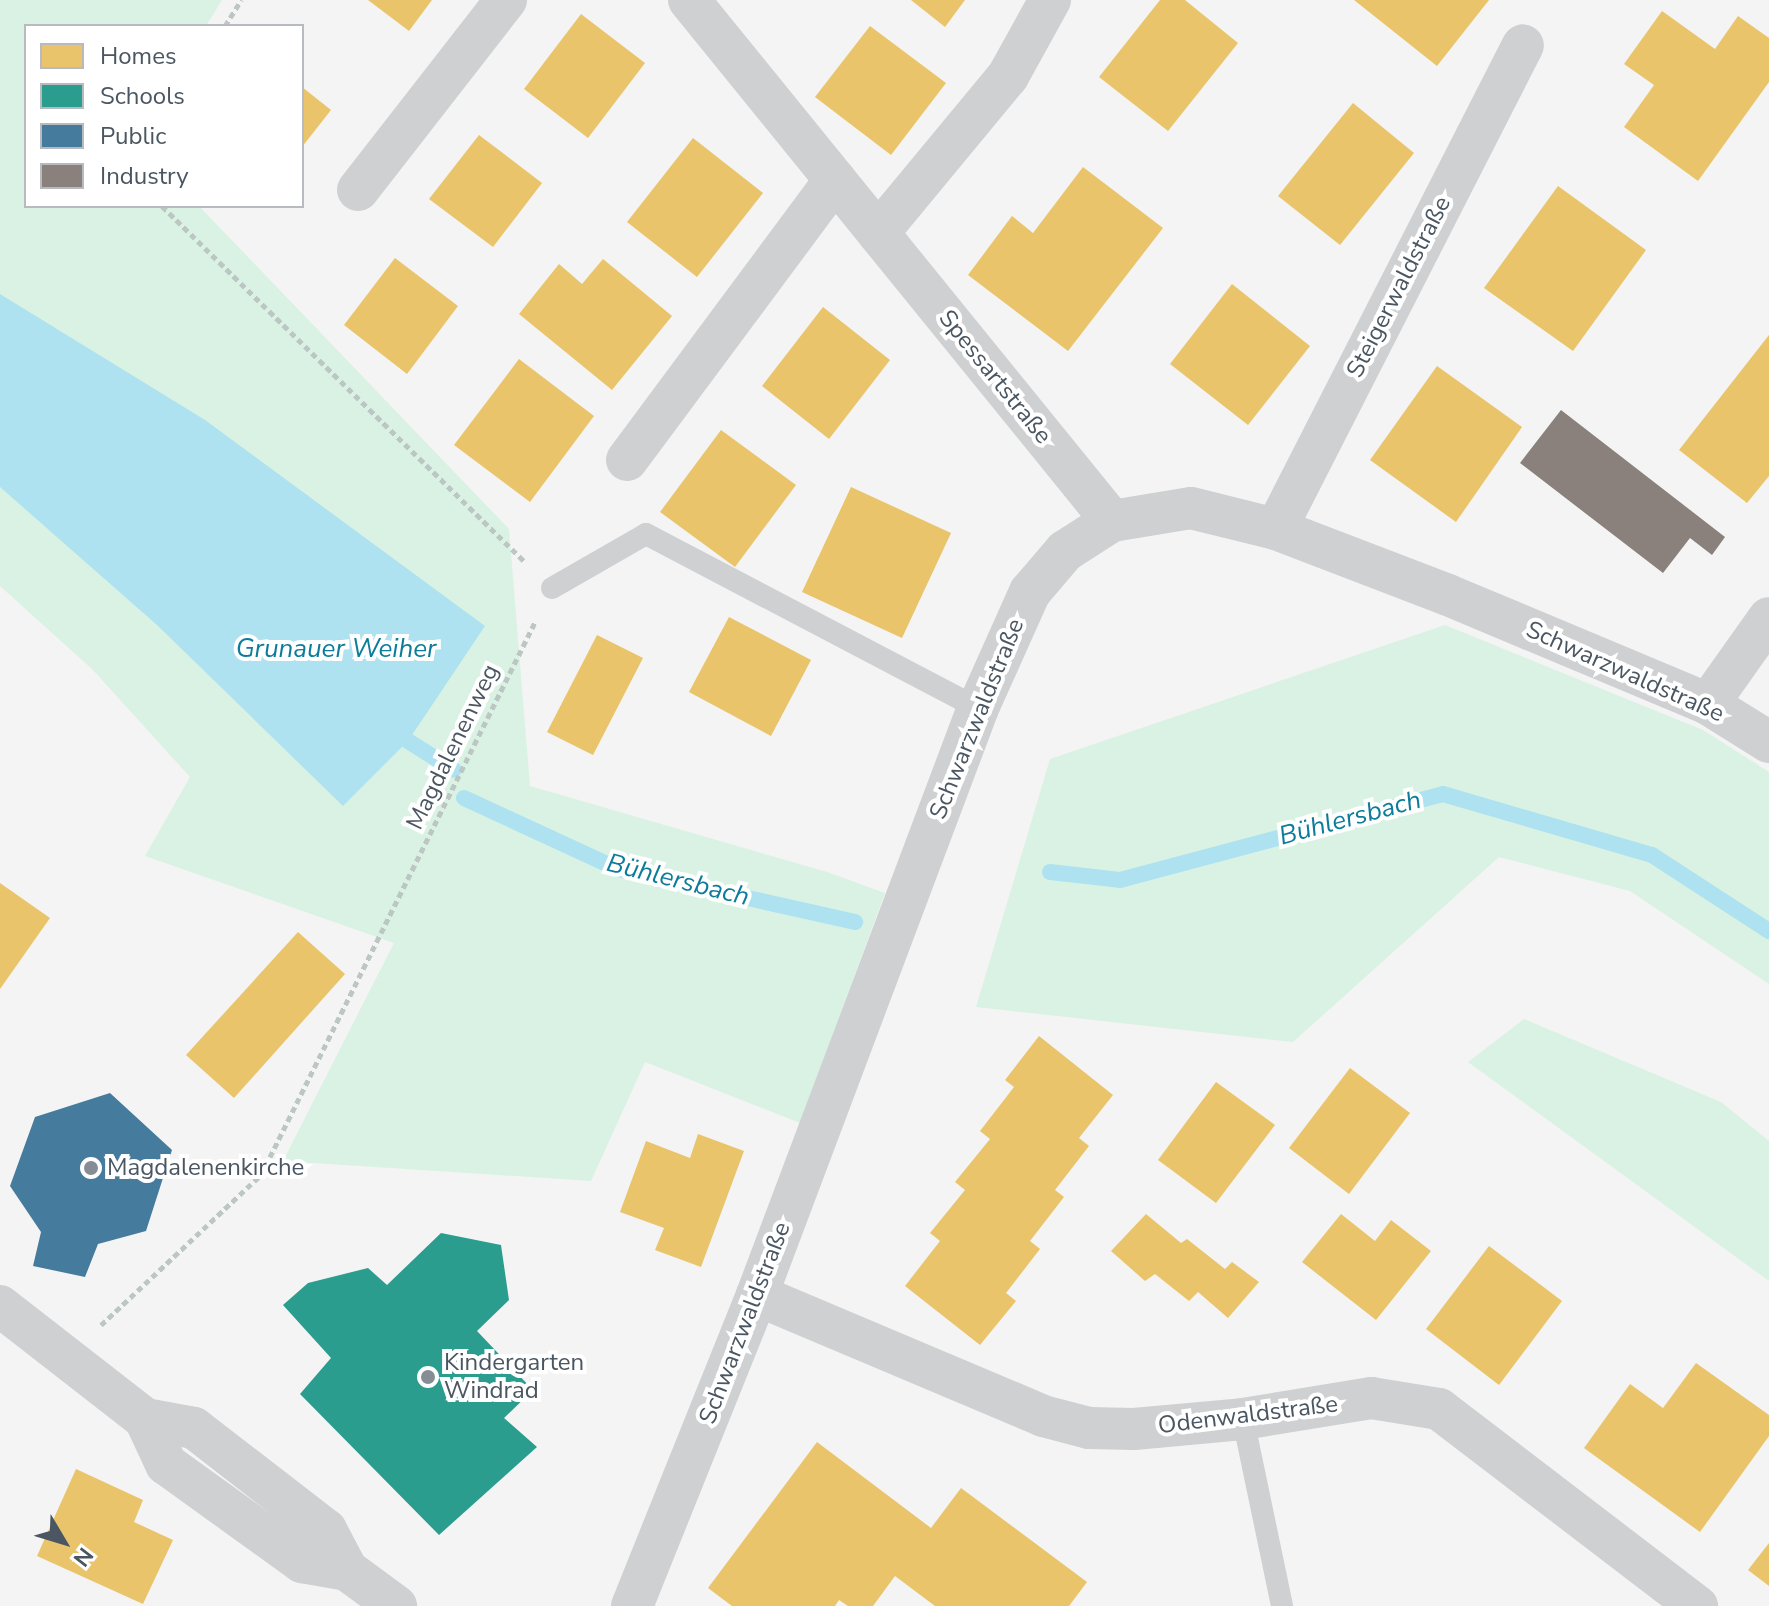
<!DOCTYPE html>
<html>
<head>
<meta charset="utf-8">
<style>
	body { margin:0 }
	#map { position:relative; width:1769px; height:1606px; overflow:hidden; background:#f4f4f4; font-family:"Nunito Sans",sans-serif }
	div>[style] { position:absolute }
	.green>* { inset:0; background:#d9f2e3 }
	.water>* { inset:0; background:#aee2f0 }
	.homes>* { inset:0; background:#e9c46a }
	.schools>* { inset:0; background:#2a9d8f }
	.public>* { inset:0; background:#457b9d }
	.industry>* { inset:0; background:#8a817c }
	.stream>* { height:16px; margin:-8px; padding:0 8px; transform-origin:8px; border-radius:8px; background:#aee2f0 }
	.path>* { height:5px; margin-top:-2.5px; transform-origin:0; background:repeating-linear-gradient(90deg,#bcc7c4 0 6px,transparent 0 10px) }
	.lane>* { height:22px; margin:-11px; padding:0 11px; transform-origin:11px; border-radius:11px; background:#ced0d2 }
	.street>* { height:42px; margin:-21px; padding:0 21px; transform-origin:21px; border-radius:21px; background:#ced0d2 }
	.dots>* { width:22px; height:22px; translate:-50% -50%; box-sizing:border-box; border:4px solid #fff; border-radius:50% }
	span { translate:-50% -50%; white-space:nowrap; text-align:center; line-height:1.15; -webkit-text-stroke:8px #fff; paint-order:stroke }
	.street-label { font-size:24px; color:#4a5661 }
	.poi-label { font-size:24px; color:#4a5661 }
	.left { translate:0 -50%; text-align:left }
	.water-label { font-size:26px; color:#0c7c9b; font-style:italic }
	.legend { position:absolute; left:24px; top:24px; width:280px; height:184px; box-sizing:border-box; background:#fff; border:2px solid #b7bbc0; margin:0; padding:10px 14px; list-style:none; font-size:24px; color:#4a5661 }
	.legend li { display:flex; align-items:center; gap:16px; height:40px }
	.legend b { width:40px; border:2px solid #b7bbc0 }
	.north { position:absolute; left:24px; top:1502px; width:80px; height:80px; -webkit-text-stroke:6px #fff; paint-order:stroke; rotate:128deg; font-size:22px; font-weight:700; line-height:32px; text-align:center; color:#4a5661 }
	.north::after { content:''; display:block; margin:auto; width:28px; height:36px; background:#4a5661; clip-path:polygon(50% 0,100% 100%,50% 72%,0 100%) }
</style>
</head>
<body>
<div id="map">
	<div class="green">
		<i style="clip-path:polygon(0 0,222px 0,206px 26px,26px 26px,26px 206px,199px 206px,509px 529px,530px 786px,827px 872px,885px 893px,800px 1123px,645px 1062px,591px 1181px,283px 1161px,394px 943px,145px 856px,190px 777px,93px 670px,0 586px)"></i>
		<i style="clip-path:polygon(1445px 625px,1703px 730px,1769px 772px,1769px 984px,1630px 891px,1499px 857px,1293px 1042px,976px 1007px,1050px 759px)"></i>
		<i style="clip-path:polygon(1524px 1019px,1721px 1102px,1769px 1141px,1769px 1281px,1468px 1062px)"></i>
	</div>
	<div class="water">
		<i style="clip-path:polygon(0 294px,205px 420px,485px 626px,408px 741px,343px 806px,157px 625px,0 487px)"></i>
	</div>
	<div class="homes">
		<i style="clip-path:polygon(368px 0,432px 0,409px 31px)"></i>
		<i style="clip-path:polygon(911px 0,965px 0,945px 27px)"></i>
		<i style="clip-path:polygon(1160px 0,1185px 0,1238px 43px,1168px 131px,1099px 77px)"></i>
		<i style="clip-path:polygon(1354px 0,1489px 0,1437px 66px)"></i>
		<i style="clip-path:polygon(1662px 11px,1715px 49px,1738px 16px,1769px 38px,1769px 82px,1698px 181px,1624px 127px,1654px 85px,1624px 64px)"></i>
		<i style="clip-path:polygon(581px 14px,645px 63px,588px 138px,524px 89px)"></i>
		<i style="clip-path:polygon(870px 26px,946px 83px,891px 155px,815px 97px)"></i>
		<i style="clip-path:polygon(302px 87px,331px 110px,302px 147px)"></i>
		<i style="clip-path:polygon(1353px 103px,1414px 153px,1340px 245px,1278px 196px)"></i>
		<i style="clip-path:polygon(479px 135px,542px 183px,493px 247px,429px 199px)"></i>
		<i style="clip-path:polygon(693px 138px,763px 193px,697px 277px,627px 222px)"></i>
		<i style="clip-path:polygon(1083px 167px,1163px 228px,1068px 351px,968px 275px,1012px 216px,1033px 233px)"></i>
		<i style="clip-path:polygon(1558px 186px,1646px 250px,1573px 351px,1484px 288px)"></i>
		<i style="clip-path:polygon(395px 258px,458px 306px,407px 374px,344px 325px)"></i>
		<i style="clip-path:polygon(603px 259px,672px 316px,612px 390px,519px 314px,559px 264px,582px 284px)"></i>
		<i style="clip-path:polygon(1232px 284px,1310px 346px,1248px 425px,1170px 364px)"></i>
		<i style="clip-path:polygon(823px 307px,890px 360px,829px 439px,762px 386px)"></i>
		<i style="clip-path:polygon(1769px 335px,1769px 476px,1747px 503px,1679px 450px)"></i>
		<i style="clip-path:polygon(519px 359px,594px 416px,530px 502px,454px 445px)"></i>
		<i style="clip-path:polygon(1437px 366px,1522px 427px,1456px 522px,1370px 460px)"></i>
		<i style="clip-path:polygon(721px 430px,796px 485px,735px 567px,660px 512px)"></i>
		<i style="clip-path:polygon(851px 487px,951px 533px,902px 638px,802px 592px)"></i>
		<i style="clip-path:polygon(729px 617px,811px 660px,771px 736px,689px 692px)"></i>
		<i style="clip-path:polygon(597px 635px,643px 658px,593px 755px,547px 732px)"></i>
		<i style="clip-path:polygon(0 883px,50px 918px,0 989px)"></i>
		<i style="clip-path:polygon(298px 932px,345px 974px,234px 1098px,186px 1055px)"></i>
		<i style="clip-path:polygon(1039px 1036px,1113px 1095px,1079px 1138px,1089px 1146px,1055px 1190px,1064px 1197px,1030px 1241px,1040px 1249px,1006px 1293px,1016px 1301px,980px 1345px,905px 1286px,940px 1241px,930px 1233px,965px 1190px,955px 1182px,990px 1139px,980px 1131px,1014px 1087px,1005px 1080px)"></i>
		<i style="clip-path:polygon(1350px 1068px,1410px 1113px,1349px 1194px,1289px 1148px)"></i>
		<i style="clip-path:polygon(1216px 1082px,1275px 1125px,1216px 1203px,1158px 1160px)"></i>
		<i style="clip-path:polygon(698px 1134px,744px 1151px,701px 1267px,655px 1250px,664px 1228px,620px 1212px,646px 1141px,690px 1158px)"></i>
		<i style="clip-path:polygon(1146px 1214px,1181px 1243px,1187px 1239px,1225px 1269px,1232px 1262px,1259px 1282px,1228px 1318px,1198px 1292px,1189px 1301px,1155px 1274px,1145px 1281px,1111px 1251px)"></i>
		<i style="clip-path:polygon(1341px 1214px,1375px 1241px,1391px 1220px,1431px 1251px,1376px 1320px,1302px 1262px)"></i>
		<i style="clip-path:polygon(1489px 1246px,1562px 1301px,1499px 1385px,1426px 1329px)"></i>
		<i style="clip-path:polygon(1696px 1363px,1769px 1415px,1769px 1436px,1700px 1532px,1584px 1448px,1630px 1384px,1663px 1408px)"></i>
		<i style="clip-path:polygon(817px 1442px,931px 1528px,961px 1488px,1087px 1582px,1069px 1606px,935px 1606px,895px 1576px,873px 1606px,848px 1606px,839px 1600px,835px 1606px,732px 1606px,708px 1588px)"></i>
		<i style="clip-path:polygon(76px 1469px,143px 1500px,134px 1522px,173px 1540px,143px 1604px,37px 1556px)"></i>
		<i style="clip-path:polygon(1769px 1543px,1769px 1586px,1748px 1570px)"></i>
	</div>
	<div class="schools">
		<i style="clip-path:polygon(441px 1233px,501px 1245px,509px 1300px,477px 1331px,533px 1390px,504px 1418px,537px 1447px,439px 1535px,300px 1394px,331px 1358px,283px 1305px,308px 1283px,368px 1268px,387px 1285px)"></i>
	</div>
	<div class="public">
		<i style="clip-path:polygon(110px 1093px,172px 1150px,146px 1231px,98px 1244px,85px 1277px,33px 1266px,41px 1232px,10px 1186px,35px 1117px)"></i>
	</div>
	<div class="industry">
		<i style="clip-path:polygon(1561px 410px,1725px 537px,1712px 555px,1690px 538px,1663px 573px,1520px 463px)"></i>
	</div>
	<div class="stream">
		<i style="left:408px;top:741px;width:54px;rotate:32.2deg"></i>
		<i style="left:464px;top:798px;width:170px;rotate:24.8deg"></i>
		<i style="left:618px;top:869px;width:243px;rotate:12.6deg"></i>
		<i style="left:1050px;top:872px;width:70px;rotate:6.5deg"></i>
		<i style="left:1120px;top:880px;width:334px;rotate:-14.9deg"></i>
		<i style="left:1443px;top:794px;width:218px;rotate:16.3deg"></i>
		<i style="left:1652px;top:855px;width:140px;rotate:33deg"></i>
	</div>
	<div class="path">
		<i style="left:225px;top:26px;width:31px;rotate:-58deg"></i>
		<i style="left:162px;top:206px;width:508px;rotate:44.44deg"></i>
		<i style="left:101px;top:1325px;width:219px;rotate:-43.2deg"></i>
		<i style="left:261px;top:1175px;width:619px;rotate:-63.64deg"></i>
	</div>
	<div class="lane">
		<i style="left:552px;top:588px;width:108px;rotate:-29.9deg"></i>
		<i style="left:646px;top:534px;width:375px;rotate:27.7deg"></i>
		<i style="left:1243px;top:1419px;width:191px;rotate:78.2deg"></i>
	</div>
	<div class="street">
		<i style="left:689px;top:0;width:671px;rotate:50.93deg"></i>
		<i style="left:358px;top:190px;width:241px;rotate:-52.1deg"></i>
		<i style="left:878px;top:233px;width:204px;rotate:-50.4deg"></i>
		<i style="left:1008px;top:76px;width:87px;rotate:-61.1deg"></i>
		<i style="left:627px;top:460px;width:349px;rotate:-53.4deg"></i>
		<i style="left:1276px;top:529px;width:543px;rotate:-62.96deg"></i>
		<i style="left:1708px;top:704px;width:105px;rotate:-54.7deg"></i>
		<i style="left:757px;top:1295px;width:311px;rotate:22.9deg"></i>
		<i style="left:1043px;top:1416px;width:48px;rotate:14.6deg"></i>
		<i style="left:1089px;top:1428px;width:45px;rotate:1.3deg"></i>
		<i style="left:1134px;top:1429px;width:109px;rotate:-5.2deg"></i>
		<i style="left:1243px;top:1419px;width:130px;rotate:-9.3deg"></i>
		<i style="left:1371px;top:1398px;width:69px;rotate:9.2deg"></i>
		<i style="left:1439px;top:1409px;width:325px;rotate:37.4deg"></i>
		<i style="left:0;top:1306px;width:184px;rotate:37.9deg"></i>
		<i style="left:145px;top:1419px;width:50px;rotate:10.4deg"></i>
		<i style="left:194px;top:1428px;width:167px;rotate:37.7deg"></i>
		<i style="left:326px;top:1530px;width:45px;rotate:62.3deg"></i>
		<i style="left:347px;top:1570px;width:61px;rotate:36.3deg"></i>
		<i style="left:145px;top:1419px;width:50px;rotate:65deg"></i>
		<i style="left:166px;top:1464px;width:168px;rotate:35.8deg"></i>
		<i style="left:302px;top:1562px;width:46px;rotate:10.1deg"></i>
		<i style="left:632px;top:1606px;width:335px;rotate:-68.1deg"></i>
		<i style="left:757px;top:1295px;width:627px;rotate:-69.37deg"></i>
		<i style="left:978px;top:708px;width:127px;rotate:-65.9deg"></i>
		<i style="left:1030px;top:592px;width:54px;rotate:-49.5deg"></i>
		<i style="left:1065px;top:551px;width:56px;rotate:-32.6deg"></i>
		<i style="left:1112px;top:521px;width:80px;rotate:-9.3deg"></i>
		<i style="left:1191px;top:508px;width:88px;rotate:13.9deg"></i>
		<i style="left:1276px;top:529px;width:184px;rotate:21deg"></i>
		<i style="left:1448px;top:595px;width:282px;rotate:22.7deg"></i>
		<i style="left:1708px;top:704px;width:72px;rotate:31.9deg"></i>
	</div>
	<div class="dots">
		<i style="left:91px;top:1168px;background:#868d94"></i>
		<i style="left:428px;top:1377px;background:#868d94"></i>
	</div>
	<div class="street-label">
		<span style="left:1399px;top:287px;rotate:-63deg">Steigerwaldstraße</span>
		<span style="left:995px;top:377px;rotate:51deg">Spessartstraße</span>
		<span style="left:1625px;top:672px;rotate:24deg">Schwarzwaldstraße</span>
		<span style="left:977px;top:719px;rotate:-68deg">Schwarzwaldstraße</span>
		<span style="left:453px;top:747px;rotate:-64deg">Magdalenenweg</span>
		<span style="left:745px;top:1323px;rotate:-69deg">Schwarzwaldstraße</span>
		<span style="left:1248px;top:1415px;rotate:-7deg">Odenwaldstraße</span>
	</div>
	<div class="poi-label">
		<span class="left" style="left:107px;top:1168px">Magdalenenkirche</span>
		<span class="left" style="left:444px;top:1377px">Kindergarten<br>Windrad</span>
	</div>
	<div class="water-label">
		<span style="left:336px;top:649px">Grunauer Weiher</span>
		<span style="left:1350px;top:818px;rotate:-15deg">Bühlersbach</span>
		<span style="left:678px;top:880px;rotate:14deg">Bühlersbach</span>
	</div>
	<ul class="legend">
	<li><b style="height:22px;background:#e9c46a"></b>Homes</li>
	<li><b style="height:22px;background:#2a9d8f"></b>Schools</li>
	<li><b style="height:22px;background:#457b9d"></b>Public</li>
	<li><b style="height:22px;background:#8a817c"></b>Industry</li>
	</ul>
	<div class="north">N</div>
</div>
</body>
</html>
